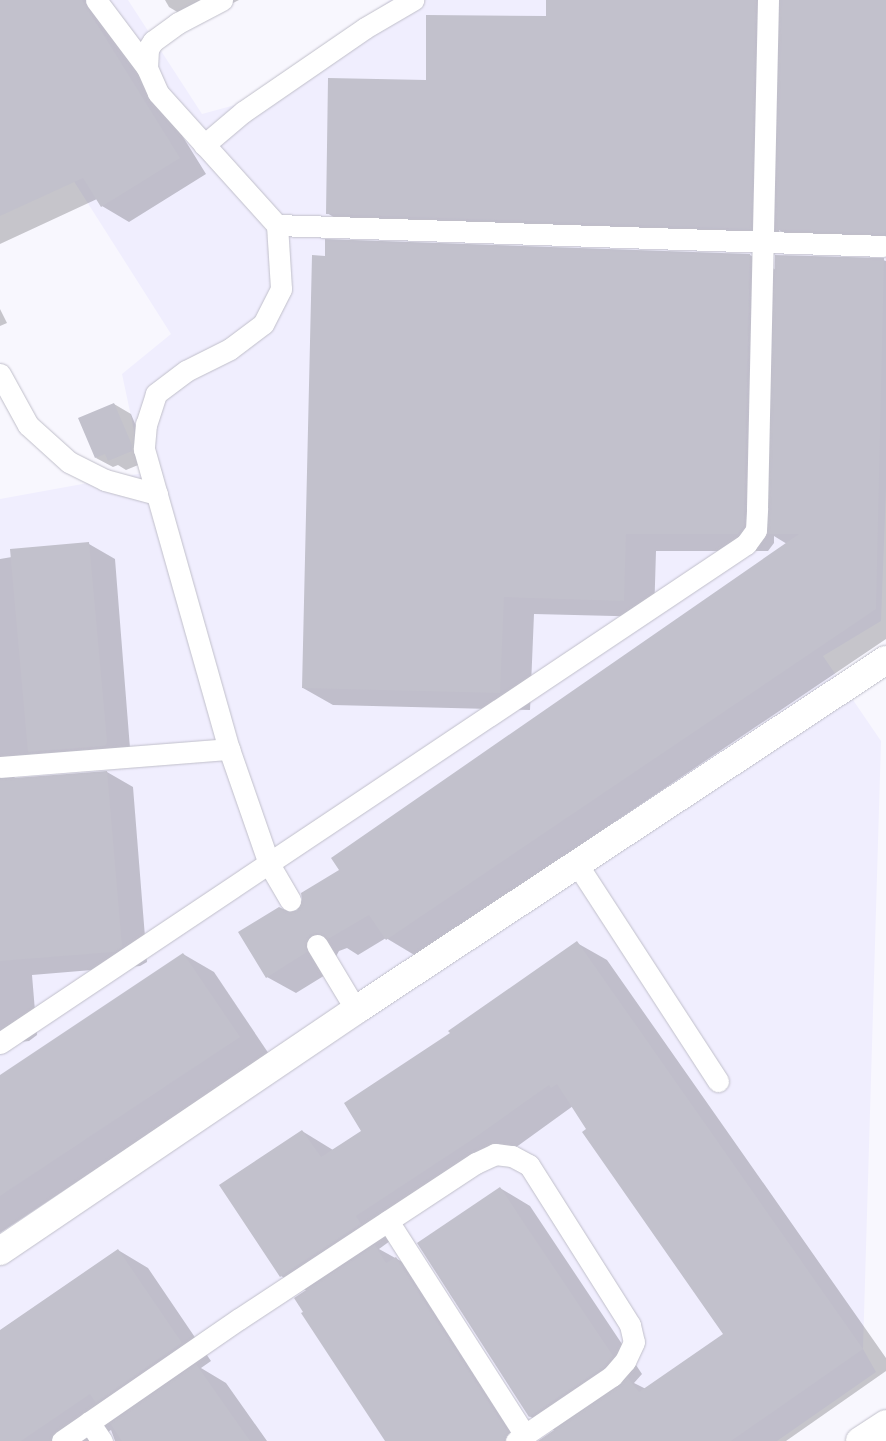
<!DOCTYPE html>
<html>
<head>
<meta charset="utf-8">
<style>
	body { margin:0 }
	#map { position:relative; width:886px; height:1441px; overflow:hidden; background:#f8f7fe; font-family:Inter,sans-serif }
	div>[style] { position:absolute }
	.built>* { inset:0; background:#f0eefe }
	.shadow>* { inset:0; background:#0003 }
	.building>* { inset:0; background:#c2c1cc }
	.roads { filter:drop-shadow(0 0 1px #c0bfca) drop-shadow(0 0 1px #c0bfca) }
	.lane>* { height:21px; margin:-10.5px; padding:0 10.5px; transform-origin:10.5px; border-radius:10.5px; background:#fff }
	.street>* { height:28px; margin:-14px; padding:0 14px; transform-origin:14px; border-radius:14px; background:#fff }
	span { translate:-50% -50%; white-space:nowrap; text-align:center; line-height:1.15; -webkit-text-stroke:5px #fff; paint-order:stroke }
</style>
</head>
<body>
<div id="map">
	<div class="built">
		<i style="clip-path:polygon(0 0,128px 0,202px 114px,246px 102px,390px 0,886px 0,886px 488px,881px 621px,823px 656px,881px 741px,863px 1349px,876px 1372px,777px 1441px,0 1441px,0 499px,143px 473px,122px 374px,171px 334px,0 65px)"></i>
	</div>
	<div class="shadow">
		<i style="clip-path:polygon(0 0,98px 0,206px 174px,129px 222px,102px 206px,97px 199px,0 244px)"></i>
		<i style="clip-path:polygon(165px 0,239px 0,211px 14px,189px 19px,169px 7px)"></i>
		<i style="clip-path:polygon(548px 0,886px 0,886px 248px,805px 246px,779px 230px,779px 245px,355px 230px,327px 213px,427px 81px,547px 17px)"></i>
		<i style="clip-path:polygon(750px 255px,776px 270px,883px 260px,886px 261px,886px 639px,416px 956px,386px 938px,358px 955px,347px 948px,339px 951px,333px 962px,335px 969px,296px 993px,267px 977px,289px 914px,298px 912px,341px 870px,787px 544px,774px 536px,774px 543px,768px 551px,656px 551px,654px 617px,534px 614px,530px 710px,333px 705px,303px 688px)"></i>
		<i style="clip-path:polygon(0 309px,7px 323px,0 326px)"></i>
		<i style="clip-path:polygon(114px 404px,131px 414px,148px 455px,148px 461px,126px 470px,118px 465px,113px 467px,96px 458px)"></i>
		<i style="clip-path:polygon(89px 544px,115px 559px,131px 761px,15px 776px,14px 780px,107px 772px,133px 787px,147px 962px,140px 966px,32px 975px,37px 1035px,29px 1041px,0 1044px,0 559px)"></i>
		<i style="clip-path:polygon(577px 943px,607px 960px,886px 1358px,886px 1371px,786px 1441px,541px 1441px,555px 1431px,529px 1416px,500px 1188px,530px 1206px,642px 1374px,634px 1383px,646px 1389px,725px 1334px,573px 1106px,501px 1158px,385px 1234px,390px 1241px,379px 1249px,426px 1275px,532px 1441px,387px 1441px,305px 1312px,307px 1291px,281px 1276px,302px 1131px,333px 1150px,363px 1131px,452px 1034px)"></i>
		<i style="clip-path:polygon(183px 954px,214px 972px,269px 1054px,0 1233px,0 1076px)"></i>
		<i style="clip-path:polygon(118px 1250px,148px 1268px,211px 1361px,201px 1368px,226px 1383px,267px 1441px,115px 1441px,111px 1430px,95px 1441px,0 1441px,0 1331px)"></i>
	</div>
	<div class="building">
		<i style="clip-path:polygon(0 0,82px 0,180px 158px,101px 207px,83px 178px,0 216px)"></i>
		<i style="clip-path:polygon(546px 0,756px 0,751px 229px,326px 214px,328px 78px,426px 80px,426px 15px,546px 16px)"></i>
		<i style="clip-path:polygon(780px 0,886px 0,886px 230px,884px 234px,776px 230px)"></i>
		<i style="clip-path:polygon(325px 239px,750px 254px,744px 526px,738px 534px,626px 534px,624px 601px,504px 597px,500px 693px,302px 688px,312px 255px,325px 256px)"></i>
		<i style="clip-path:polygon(775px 255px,884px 258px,876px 609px,386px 940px,369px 915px,328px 939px,317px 933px,310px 935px,305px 945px,307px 952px,266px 978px,238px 932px,279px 907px,290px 912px,297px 910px,302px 900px,301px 893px,339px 870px,331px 858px,799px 534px,767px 534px)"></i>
		<i style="clip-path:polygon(114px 403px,132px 445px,132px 451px,108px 461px,105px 454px,95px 458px,78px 418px)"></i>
		<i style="clip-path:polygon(89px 542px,107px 742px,105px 746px,28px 752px,10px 549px)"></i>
		<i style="clip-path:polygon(107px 771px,122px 947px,114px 952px,0 961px,0 779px)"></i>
		<i style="clip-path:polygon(577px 941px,863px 1349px,731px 1441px,538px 1441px,619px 1386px,627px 1377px,639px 1392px,723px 1334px,582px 1132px,586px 1129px,557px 1084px,551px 1088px,549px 1085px,470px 1141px,356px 1216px,361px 1224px,280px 1277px,219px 1185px,302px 1130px,321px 1157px,361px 1131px,344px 1103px,450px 1033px,448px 1031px)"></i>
		<i style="clip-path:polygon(183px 953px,240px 1037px,0 1196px,0 1075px)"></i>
		<i style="clip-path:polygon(500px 1187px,613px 1356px,604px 1367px,529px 1417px,417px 1243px)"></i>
		<i style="clip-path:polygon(375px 1245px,386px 1263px,396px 1257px,508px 1432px,504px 1441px,385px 1441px,301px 1313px,303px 1312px,294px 1298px)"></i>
		<i style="clip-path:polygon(118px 1249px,182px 1343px,96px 1403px,90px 1394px,21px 1441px,0 1441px,0 1330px)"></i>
		<i style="clip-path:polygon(196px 1364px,250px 1441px,122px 1441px,110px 1423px)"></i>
	</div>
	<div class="roads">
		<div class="lane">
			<i style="left:96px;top:0;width:85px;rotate:53.1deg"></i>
			<i style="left:222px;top:0;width:50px;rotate:152.4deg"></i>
			<i style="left:178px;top:23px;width:31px;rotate:144deg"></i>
			<i style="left:153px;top:41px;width:9px;rotate:122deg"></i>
			<i style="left:148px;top:49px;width:19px;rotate:93deg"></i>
			<i style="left:147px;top:68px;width:27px;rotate:66deg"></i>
			<i style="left:158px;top:93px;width:178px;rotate:48deg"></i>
			<i style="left:277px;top:225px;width:64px;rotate:86.4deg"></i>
			<i style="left:281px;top:289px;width:39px;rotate:117deg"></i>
			<i style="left:263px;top:324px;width:41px;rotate:142.9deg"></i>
			<i style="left:230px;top:349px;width:49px;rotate:153.4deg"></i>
			<i style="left:186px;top:371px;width:38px;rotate:143deg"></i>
			<i style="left:156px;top:394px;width:32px;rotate:108deg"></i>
			<i style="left:146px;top:424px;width:25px;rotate:95deg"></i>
			<i style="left:144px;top:449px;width:312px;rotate:74.2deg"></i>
			<i style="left:229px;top:749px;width:122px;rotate:70.8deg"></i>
			<i style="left:269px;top:864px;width:42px;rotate:59.7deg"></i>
			<i style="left:204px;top:145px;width:51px;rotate:-40.2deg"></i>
			<i style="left:243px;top:112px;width:148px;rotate:-34.5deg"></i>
			<i style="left:365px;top:28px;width:56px;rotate:-30.3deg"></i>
			<i style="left:277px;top:225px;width:607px;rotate:1.98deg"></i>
			<i style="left:0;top:374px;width:58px;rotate:61.2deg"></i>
			<i style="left:28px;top:425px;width:55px;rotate:42.1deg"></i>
			<i style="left:69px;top:462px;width:40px;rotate:26.6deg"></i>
			<i style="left:105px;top:480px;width:54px;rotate:15.1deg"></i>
			<i style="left:0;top:767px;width:230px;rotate:-4.5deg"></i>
			<i style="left:577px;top:864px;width:259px;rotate:57deg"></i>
			<i style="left:317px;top:945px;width:76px;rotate:59deg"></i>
			<i style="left:0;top:1043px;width:898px;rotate:-33.78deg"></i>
			<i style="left:746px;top:544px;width:17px;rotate:-54deg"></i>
			<i style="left:756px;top:530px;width:22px;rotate:-87deg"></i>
			<i style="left:757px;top:508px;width:508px;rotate:-88.76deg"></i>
			<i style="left:388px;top:1221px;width:254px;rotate:57.4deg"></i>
			<i style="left:89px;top:1422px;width:23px;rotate:56deg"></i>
			<i style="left:62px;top:1441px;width:215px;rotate:-34.6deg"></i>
			<i style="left:239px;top:1319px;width:284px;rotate:-33.4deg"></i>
			<i style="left:476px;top:1163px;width:21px;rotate:-25deg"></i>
			<i style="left:495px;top:1154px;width:17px;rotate:7deg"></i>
			<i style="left:512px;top:1156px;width:19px;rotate:28deg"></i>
			<i style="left:529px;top:1165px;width:189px;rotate:57.7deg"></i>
			<i style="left:630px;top:1325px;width:17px;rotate:77deg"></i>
			<i style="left:634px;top:1342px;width:21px;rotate:115deg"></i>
			<i style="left:625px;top:1361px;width:20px;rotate:131deg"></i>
			<i style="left:612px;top:1376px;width:116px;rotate:145.9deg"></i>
		</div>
		<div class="street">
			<i style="left:0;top:1251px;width:430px;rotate:-34.1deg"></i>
			<i style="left:356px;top:1010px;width:635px;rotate:-33.44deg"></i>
			<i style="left:860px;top:1441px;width:31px;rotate:-33deg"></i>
		</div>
	</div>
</div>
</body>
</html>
